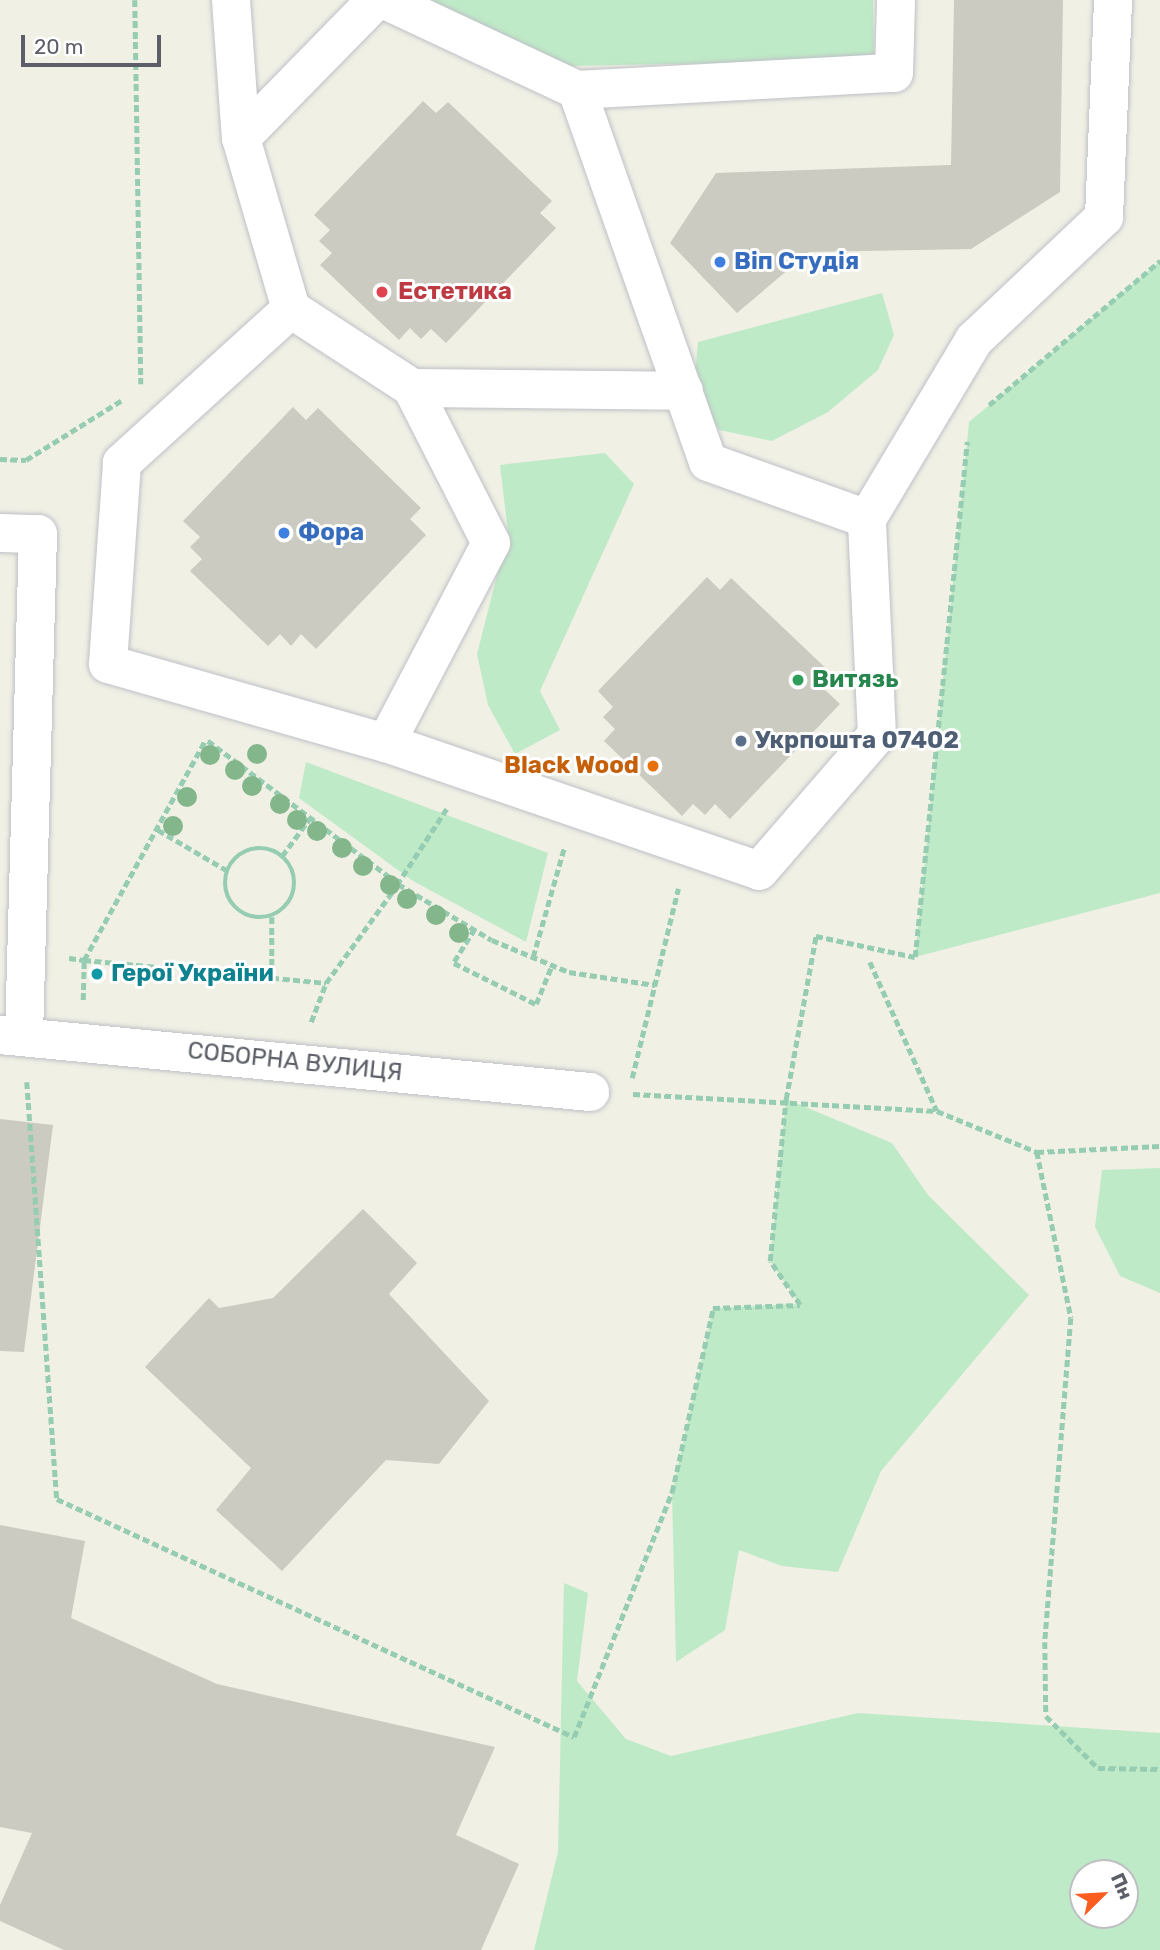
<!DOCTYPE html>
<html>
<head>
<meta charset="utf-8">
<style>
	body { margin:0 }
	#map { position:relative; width:1160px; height:1950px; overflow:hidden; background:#f0f0e5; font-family:Rubik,sans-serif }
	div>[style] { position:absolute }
	.green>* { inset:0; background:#bfeac7 }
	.building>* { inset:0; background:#cbcbc1 }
	.path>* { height:4.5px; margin-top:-2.25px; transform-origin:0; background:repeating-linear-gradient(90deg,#96ccb1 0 7px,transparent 0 10.5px) }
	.path>.ring { margin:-2.25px; padding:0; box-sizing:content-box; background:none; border:4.5px solid #96ccb1; border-radius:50% }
	.roads { filter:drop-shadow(0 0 2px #bec0c7) drop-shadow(0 0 2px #bec0c7) }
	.minor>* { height:38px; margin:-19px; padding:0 19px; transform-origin:19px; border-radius:19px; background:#fff }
	.trees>* { width:20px; height:20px; margin:-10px; border-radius:50%; background:#84b68b }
	.dots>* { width:19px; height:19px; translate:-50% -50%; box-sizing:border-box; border:4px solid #fff; border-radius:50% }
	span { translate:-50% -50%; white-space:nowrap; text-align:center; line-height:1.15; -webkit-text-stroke:6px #fff; paint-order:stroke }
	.shop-label { font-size:24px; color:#366cbe; font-weight:700 }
	.left { translate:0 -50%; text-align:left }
	.health-label { font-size:24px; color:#be3a42; font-weight:700 }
	.leisure-label { font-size:24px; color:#27864d; font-weight:700 }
	.service-label { font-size:24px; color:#4e5e75; font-weight:700 }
	.food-label { font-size:24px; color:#c56008; font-weight:700 }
	.right { translate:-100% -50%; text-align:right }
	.culture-label { font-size:24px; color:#0d838f; font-weight:700 }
	.street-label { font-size:24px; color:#5c5f67 }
	.north { position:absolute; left:1069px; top:1859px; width:70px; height:70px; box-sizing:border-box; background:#fff; border:2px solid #bebfc2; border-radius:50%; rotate:66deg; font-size:19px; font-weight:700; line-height:28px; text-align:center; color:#5c5f67 }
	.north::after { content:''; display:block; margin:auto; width:24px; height:32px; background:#fb5d20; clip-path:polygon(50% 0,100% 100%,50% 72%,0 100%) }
	.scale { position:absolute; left:21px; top:35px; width:140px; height:32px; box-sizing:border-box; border:4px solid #5c5f67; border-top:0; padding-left:9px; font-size:21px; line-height:24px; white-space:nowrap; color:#5c5f67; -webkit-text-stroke:5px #fff; paint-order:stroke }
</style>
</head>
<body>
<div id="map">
	<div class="green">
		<i style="clip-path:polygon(422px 0,873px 0,874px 60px,565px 66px)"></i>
		<i style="clip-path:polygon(1160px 261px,1160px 893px,915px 957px,969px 422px)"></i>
		<i style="clip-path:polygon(882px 293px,894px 335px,878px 370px,828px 412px,772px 441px,719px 430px,693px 396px,698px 342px)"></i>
		<i style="clip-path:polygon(605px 453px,634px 484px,540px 691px,560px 730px,515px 754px,488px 705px,477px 654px,508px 532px,500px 465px)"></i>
		<i style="clip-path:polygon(306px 762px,548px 853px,526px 942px,413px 881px,299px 798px)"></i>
		<i style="clip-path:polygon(786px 1099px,892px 1143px,928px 1195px,1029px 1295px,881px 1471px,838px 1572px,782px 1566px,739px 1550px,725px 1630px,676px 1662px,672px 1492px,713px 1308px,799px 1304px,770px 1261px)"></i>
		<i style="clip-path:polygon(1160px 1168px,1160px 1293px,1120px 1276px,1095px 1227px,1102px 1170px)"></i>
		<i style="clip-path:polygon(evenodd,564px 1583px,588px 1593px,577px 1681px,626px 1739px,671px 1756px,858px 1713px,1160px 1733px,1160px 1950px,534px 1950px,558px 1852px,564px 1583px,1083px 1873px,1125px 1873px,1125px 1915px,1083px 1915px,1083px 1873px)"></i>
	</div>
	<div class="building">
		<i style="clip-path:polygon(954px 0,1063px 0,1060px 192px,971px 249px,809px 252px,737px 313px,670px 243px,716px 173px,951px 165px)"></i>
		<i style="clip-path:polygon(423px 101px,436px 113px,448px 102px,552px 201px,540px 213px,556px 228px,446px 343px,431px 329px,421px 339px,410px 328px,399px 340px,320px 265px,332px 253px,319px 241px,330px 230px,314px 215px)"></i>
		<i style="clip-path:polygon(293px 407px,306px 420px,318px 408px,421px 508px,410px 519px,426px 535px,316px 649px,301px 634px,291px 646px,280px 634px,268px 646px,190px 571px,202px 559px,190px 547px,200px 537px,183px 521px)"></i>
		<i style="clip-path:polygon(707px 577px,720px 590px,731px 578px,835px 677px,824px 689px,840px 704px,730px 819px,715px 804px,705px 815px,693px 804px,682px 816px,604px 741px,615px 729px,603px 717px,613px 707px,598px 691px)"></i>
		<i style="clip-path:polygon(0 1119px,53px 1125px,24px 1352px,0 1351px)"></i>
		<i style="clip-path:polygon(363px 1209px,417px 1263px,389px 1294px,489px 1401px,439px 1464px,386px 1460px,282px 1571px,216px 1510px,251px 1468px,145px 1367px,209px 1298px,219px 1308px,273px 1298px)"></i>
		<i style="clip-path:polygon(0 1525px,85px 1541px,71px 1618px,217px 1684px,495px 1747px,456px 1835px,519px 1864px,481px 1950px,64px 1950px,0 1921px,0 1905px,32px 1833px,0 1827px)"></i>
	</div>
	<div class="path">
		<i style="left:135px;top:0;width:384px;rotate:89.1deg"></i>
		<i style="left:989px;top:405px;width:224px;rotate:-40.1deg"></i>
		<i style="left:0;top:459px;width:26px;rotate:2deg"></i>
		<i style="left:26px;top:460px;width:113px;rotate:-32deg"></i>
		<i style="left:447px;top:809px;width:90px;rotate:123.2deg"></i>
		<i style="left:398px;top:884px;width:109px;rotate:30.8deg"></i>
		<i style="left:492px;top:940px;width:83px;rotate:22.6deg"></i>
		<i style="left:569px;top:972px;width:87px;rotate:8.6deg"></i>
		<i style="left:158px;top:830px;width:81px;rotate:30.4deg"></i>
		<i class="ring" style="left:225px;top:848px;width:65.5px;height:65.5px"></i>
		<i style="left:282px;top:856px;width:47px;rotate:-53.6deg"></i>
		<i style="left:272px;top:917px;width:62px;rotate:90deg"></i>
		<i style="left:475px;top:929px;width:40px;rotate:122deg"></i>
		<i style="left:454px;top:963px;width:92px;rotate:26.6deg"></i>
		<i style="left:536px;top:1004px;width:42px;rotate:-67.7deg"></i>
		<i style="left:533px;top:957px;width:113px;rotate:-74.1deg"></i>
		<i style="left:69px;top:958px;width:15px;rotate:8deg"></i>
		<i style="left:84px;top:960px;width:252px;rotate:-61.1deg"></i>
		<i style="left:870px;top:962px;width:163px;rotate:65.8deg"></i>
		<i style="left:83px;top:1000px;width:40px;rotate:-88.6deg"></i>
		<i style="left:84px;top:960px;width:243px;rotate:5.4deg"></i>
		<i style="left:326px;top:983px;width:122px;rotate:-54deg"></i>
		<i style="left:398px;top:884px;width:240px;rotate:-143.1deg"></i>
		<i style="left:311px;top:1022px;width:42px;rotate:-69deg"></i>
		<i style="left:632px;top:1078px;width:195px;rotate:-76.3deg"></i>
		<i style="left:27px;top:1082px;width:418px;rotate:85.9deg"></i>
		<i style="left:57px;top:1499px;width:569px;rotate:24.72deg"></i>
		<i style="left:574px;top:1737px;width:264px;rotate:-68.2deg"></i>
		<i style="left:672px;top:1492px;width:189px;rotate:-77.4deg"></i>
		<i style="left:713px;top:1308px;width:87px;rotate:-2deg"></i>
		<i style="left:800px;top:1305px;width:53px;rotate:-124.3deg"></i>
		<i style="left:770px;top:1261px;width:163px;rotate:-84.4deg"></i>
		<i style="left:786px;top:1099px;width:166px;rotate:-79.6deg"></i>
		<i style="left:816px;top:936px;width:101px;rotate:12deg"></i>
		<i style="left:915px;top:957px;width:518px;rotate:-84.23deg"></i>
		<i style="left:633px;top:1094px;width:304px;rotate:3.2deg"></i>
		<i style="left:937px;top:1111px;width:108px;rotate:22.3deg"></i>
		<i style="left:1037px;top:1152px;width:123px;rotate:-2.8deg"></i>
		<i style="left:1037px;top:1152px;width:169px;rotate:78.4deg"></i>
		<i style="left:1071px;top:1318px;width:325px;rotate:94.6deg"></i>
		<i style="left:1045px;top:1642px;width:74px;rotate:89.2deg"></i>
		<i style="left:1046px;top:1716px;width:74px;rotate:45deg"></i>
		<i style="left:1098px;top:1768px;width:62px;rotate:0.9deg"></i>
	</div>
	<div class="roads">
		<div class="minor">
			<i style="left:231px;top:0;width:138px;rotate:85.9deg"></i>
			<i style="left:241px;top:138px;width:178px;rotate:73.7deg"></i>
			<i style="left:291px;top:309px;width:229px;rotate:137.7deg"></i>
			<i style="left:122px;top:463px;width:201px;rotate:94deg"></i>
			<i style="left:108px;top:664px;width:289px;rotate:15.9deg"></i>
			<i style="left:386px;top:743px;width:394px;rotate:18.9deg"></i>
			<i style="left:759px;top:871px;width:180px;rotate:-49.1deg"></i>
			<i style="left:877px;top:735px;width:216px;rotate:-92.7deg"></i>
			<i style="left:867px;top:519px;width:209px;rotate:-59.1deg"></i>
			<i style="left:974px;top:340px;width:179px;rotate:-43.4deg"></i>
			<i style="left:1104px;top:217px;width:217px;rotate:-87.6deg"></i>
			<i style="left:385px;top:0;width:212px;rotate:25.1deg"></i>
			<i style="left:577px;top:90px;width:394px;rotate:70.6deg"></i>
			<i style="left:708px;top:462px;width:169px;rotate:19.7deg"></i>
			<i style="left:577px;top:90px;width:317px;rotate:-3.1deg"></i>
			<i style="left:894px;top:73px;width:73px;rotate:-88.4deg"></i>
			<i style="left:241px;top:138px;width:193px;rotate:-45.6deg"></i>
			<i style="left:291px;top:309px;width:145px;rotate:33.1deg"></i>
			<i style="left:412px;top:388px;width:174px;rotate:63deg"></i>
			<i style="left:491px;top:543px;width:226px;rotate:117.7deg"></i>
			<i style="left:412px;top:388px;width:272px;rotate:0.6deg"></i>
			<i style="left:0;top:533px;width:38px;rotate:2deg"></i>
			<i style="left:38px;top:534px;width:500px;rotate:91.6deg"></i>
			<i style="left:0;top:1035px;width:593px;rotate:5.52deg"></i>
		</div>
	</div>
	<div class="trees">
		<i style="left:257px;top:754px"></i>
		<i style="left:210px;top:755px"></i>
		<i style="left:235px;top:770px"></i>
		<i style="left:252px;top:786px"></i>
		<i style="left:187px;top:797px"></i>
		<i style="left:280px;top:804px"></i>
		<i style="left:297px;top:820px"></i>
		<i style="left:173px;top:826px"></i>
		<i style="left:317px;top:831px"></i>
		<i style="left:342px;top:848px"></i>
		<i style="left:363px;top:866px"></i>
		<i style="left:390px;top:885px"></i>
		<i style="left:407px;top:899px"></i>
		<i style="left:436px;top:915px"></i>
		<i style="left:459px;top:933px"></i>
	</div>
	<div class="dots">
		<i style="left:720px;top:262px;background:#3f7fe0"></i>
		<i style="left:382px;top:292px;background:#e0444e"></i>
		<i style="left:284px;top:533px;background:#3f7fe0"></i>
		<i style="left:798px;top:680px;background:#2e9e5b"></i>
		<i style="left:741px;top:741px;background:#5c6f8a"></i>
		<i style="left:653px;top:766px;background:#e8710a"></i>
		<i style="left:97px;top:974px;background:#0f9aa8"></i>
	</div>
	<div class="shop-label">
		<span class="left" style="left:734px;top:262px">Віп Студія</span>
		<span class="left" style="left:298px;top:533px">Фора</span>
	</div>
	<div class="health-label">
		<span class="left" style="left:398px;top:292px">Естетика</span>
	</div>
	<div class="leisure-label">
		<span class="left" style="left:812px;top:680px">Витязь</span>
	</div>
	<div class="service-label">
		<span class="left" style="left:755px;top:741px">Укрпошта 07402</span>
	</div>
	<div class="food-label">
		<span class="right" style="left:639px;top:766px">Black Wood</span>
	</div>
	<div class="culture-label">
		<span class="left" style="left:111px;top:974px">Герої України</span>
	</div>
	<div class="street-label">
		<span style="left:295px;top:1062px;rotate:6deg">СОБОРНА ВУЛИЦЯ</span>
	</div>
	<div class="north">Пн</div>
	<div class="scale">20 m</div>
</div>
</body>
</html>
